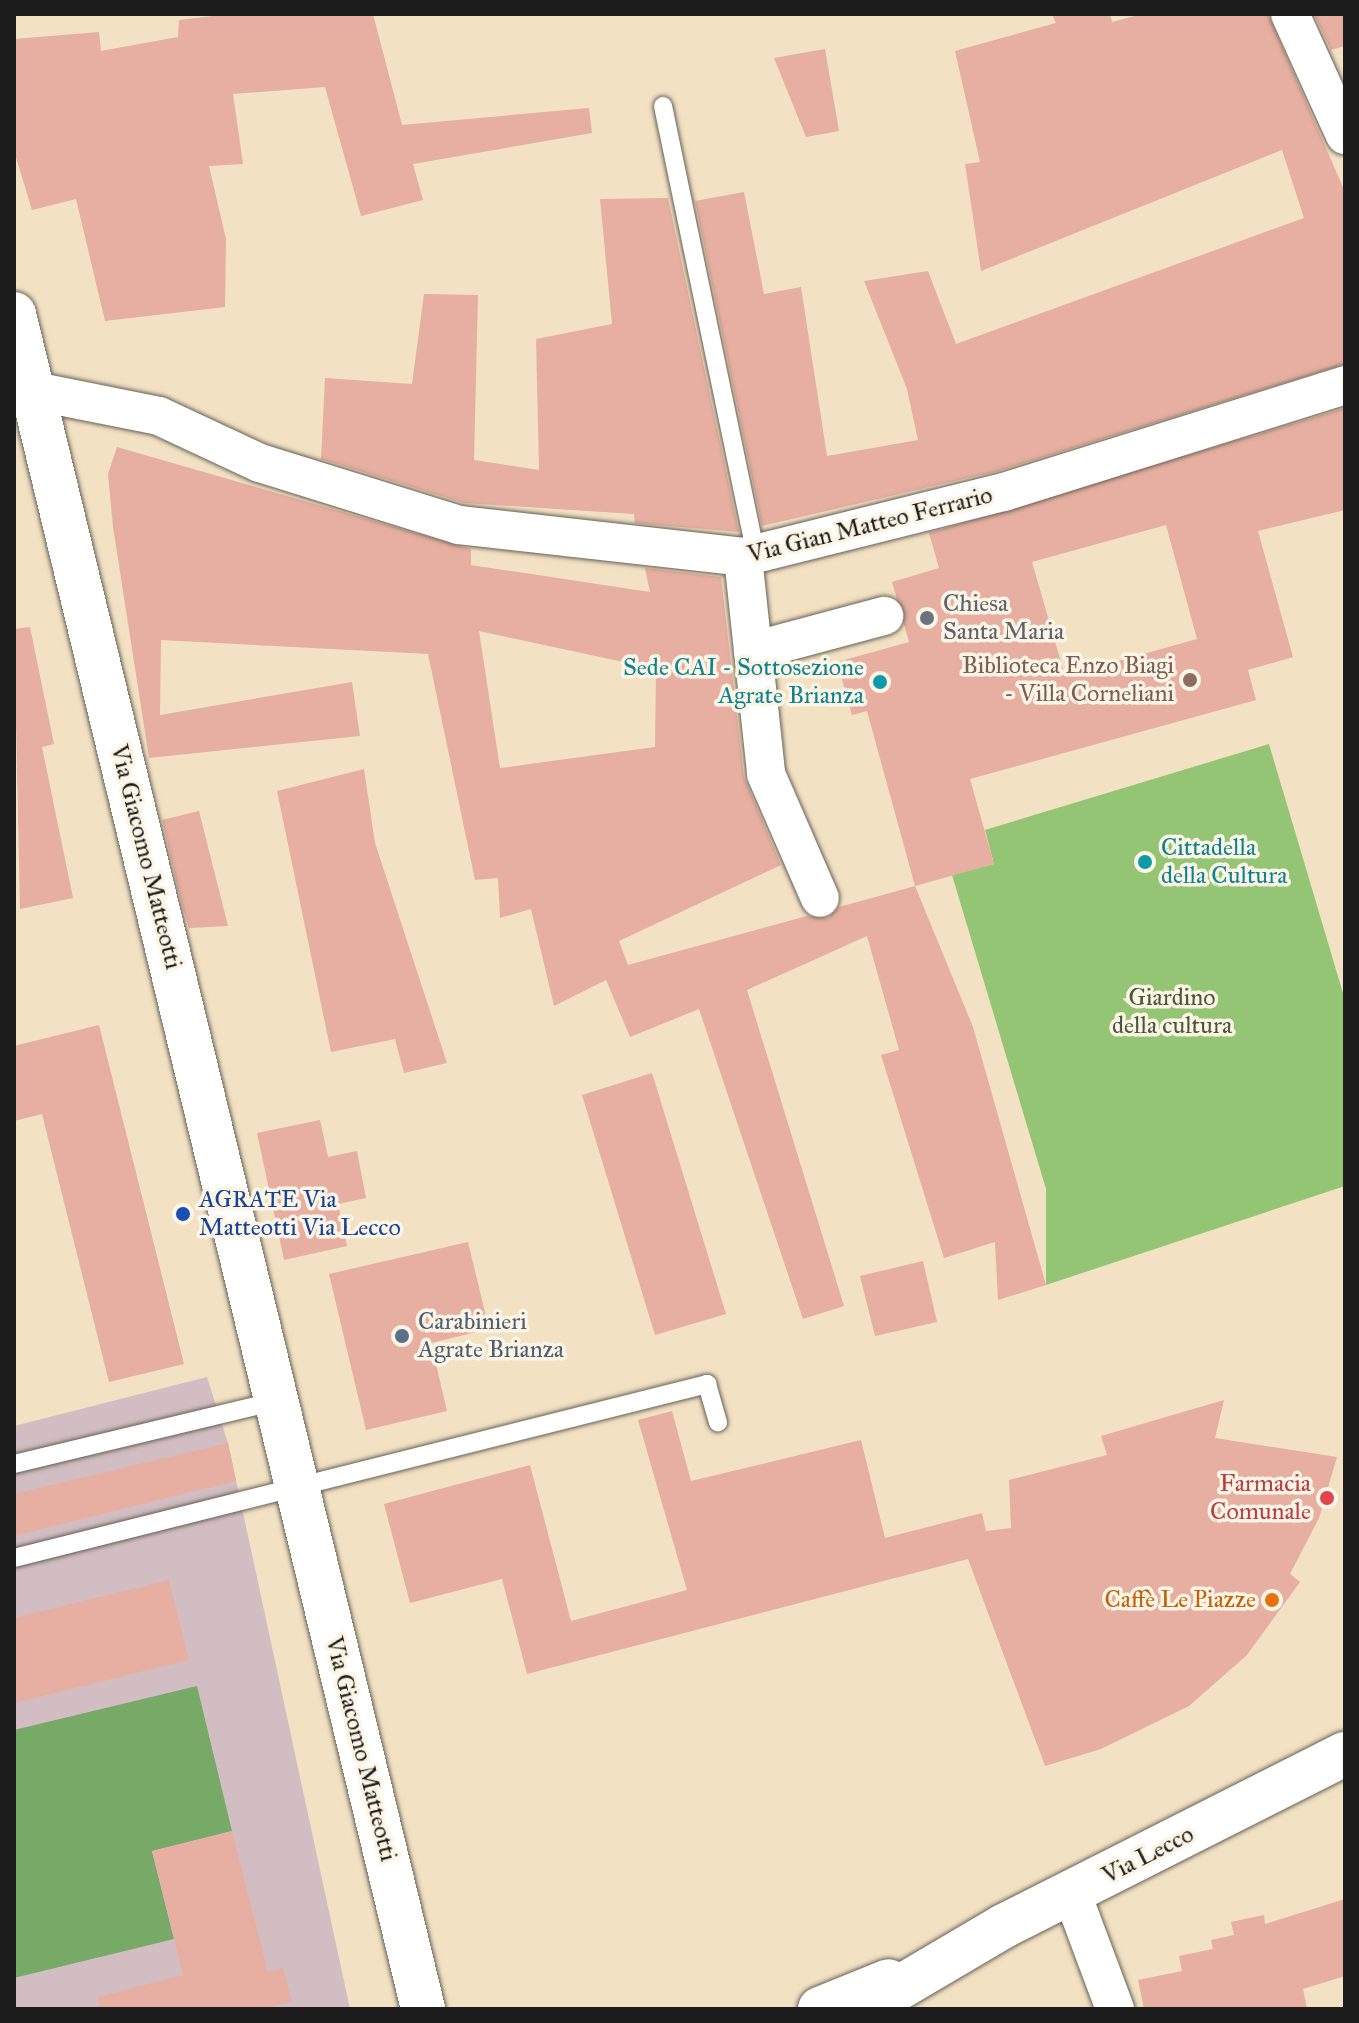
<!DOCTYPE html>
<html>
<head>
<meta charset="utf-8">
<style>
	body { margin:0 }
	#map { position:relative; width:1359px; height:2023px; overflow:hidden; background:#f2e1c3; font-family:"IM FELL Great Primer",serif }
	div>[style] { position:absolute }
	.industrial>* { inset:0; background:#d2bec2 }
	.green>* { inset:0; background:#94c574 }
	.forest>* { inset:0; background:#7a6 }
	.building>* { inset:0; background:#e6afa1 }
	.roads { filter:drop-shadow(0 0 2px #676156) drop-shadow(0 0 2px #676156) }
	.lane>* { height:18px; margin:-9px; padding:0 9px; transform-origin:9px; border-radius:9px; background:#fff }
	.street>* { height:38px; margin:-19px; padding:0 19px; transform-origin:19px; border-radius:19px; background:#fff }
	.secondary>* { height:44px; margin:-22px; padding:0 22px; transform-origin:22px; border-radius:22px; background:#fff }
	.dots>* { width:22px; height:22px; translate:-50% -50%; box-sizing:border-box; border:4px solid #fcf5e5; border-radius:50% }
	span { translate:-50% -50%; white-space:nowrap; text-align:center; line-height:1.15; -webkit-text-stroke:7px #fcf5e5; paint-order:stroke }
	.street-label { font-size:24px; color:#1c1c1c }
	.worship-label { font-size:24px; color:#5b616d }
	.left { translate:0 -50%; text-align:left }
	.education-label { font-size:24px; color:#785e54 }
	.right { translate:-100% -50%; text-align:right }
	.culture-label { font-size:24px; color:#0d838f }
	.park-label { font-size:24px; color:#46573b }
	.transit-label { font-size:24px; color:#164399 }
	.service-label { font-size:24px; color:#4e5e75 }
	.health-label { font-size:24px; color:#be3a42 }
	.food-label { font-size:24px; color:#c56008 }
	.frame { position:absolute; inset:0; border:16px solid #1c1c1c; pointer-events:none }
</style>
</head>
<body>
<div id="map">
	<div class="industrial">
		<i style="clip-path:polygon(207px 1377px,228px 1443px,350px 2009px,14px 2009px,14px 1426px)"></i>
	</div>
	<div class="green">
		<i style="clip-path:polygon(1269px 744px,1345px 1000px,1345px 1186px,1046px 1285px,1046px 1189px,952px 875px,994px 864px,985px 830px)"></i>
	</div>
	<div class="forest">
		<i style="clip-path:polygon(197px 1686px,232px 1831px,152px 1851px,174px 1939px,14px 1978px,14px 1730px)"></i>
	</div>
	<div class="building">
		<i style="clip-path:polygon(230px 14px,373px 14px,402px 125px,589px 108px,592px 133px,413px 164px,423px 200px,361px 216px,325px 87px,233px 94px,243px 164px,209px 166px,226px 239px,225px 307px,105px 321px,76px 199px,32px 210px,14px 151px,14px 39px,99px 32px,101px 51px,178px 37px,179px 20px)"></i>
		<i style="clip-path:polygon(1052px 14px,1110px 14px,1112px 22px,1142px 14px,1268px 14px,1345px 192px,1345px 364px,998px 471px,762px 526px,695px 201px,744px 192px,764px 294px,801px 287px,827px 456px,918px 440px,907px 389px,864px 281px,928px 271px,956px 344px,1304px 218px,1282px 150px,981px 271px,965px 164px,980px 162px,955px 51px,1056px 23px)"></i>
		<i style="clip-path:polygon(1314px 14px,1345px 14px,1345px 46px,1331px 50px)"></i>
		<i style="clip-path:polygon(825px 49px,839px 131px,806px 137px,774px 58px)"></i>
		<i style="clip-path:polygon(668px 198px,739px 532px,635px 523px,634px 514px,464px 503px,321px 459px,325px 378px,412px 384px,424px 294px,478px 295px,474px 460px,539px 470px,536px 339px,612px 324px,600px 199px)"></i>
		<i style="clip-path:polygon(evenodd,1345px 408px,1345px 510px,1258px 531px,1293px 657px,1248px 670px,1256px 700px,970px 779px,994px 864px,915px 886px,867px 711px,852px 715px,837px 662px,909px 642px,892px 582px,939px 568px,929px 533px,1345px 408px,1166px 525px,1197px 639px,1065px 676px,1032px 562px,1166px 525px)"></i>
		<i style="clip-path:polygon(evenodd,117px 447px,471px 549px,471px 565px,650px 592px,645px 568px,721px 577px,744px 777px,781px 865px,619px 941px,628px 965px,807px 916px,828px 918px,839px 907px,915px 886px,973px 1027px,1046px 1285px,998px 1300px,995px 1242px,944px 1258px,881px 1055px,899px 1050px,867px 936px,747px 990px,844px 1306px,803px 1319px,699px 1009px,630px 1037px,606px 980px,554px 1006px,531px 909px,500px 918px,498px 878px,475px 880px,428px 654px,161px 640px,160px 715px,352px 682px,360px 736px,149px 758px,113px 527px,108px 474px,117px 447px,479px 631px,656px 669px,655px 747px,500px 768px,479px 631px)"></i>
		<i style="clip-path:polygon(30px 627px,54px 744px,42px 747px,73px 898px,20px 909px,14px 629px)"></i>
		<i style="clip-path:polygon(364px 769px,375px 843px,447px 1063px,404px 1073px,395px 1039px,331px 1052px,277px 791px)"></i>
		<i style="clip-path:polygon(199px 811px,228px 926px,189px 928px,182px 905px,162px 820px)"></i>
		<i style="clip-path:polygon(99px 1025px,184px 1364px,109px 1382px,42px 1114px,14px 1121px,14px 1046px)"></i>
		<i style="clip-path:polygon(652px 1073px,726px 1314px,655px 1335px,582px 1095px)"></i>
		<i style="clip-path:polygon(320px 1120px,328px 1157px,357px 1151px,366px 1198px,338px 1204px,347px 1246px,284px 1260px,257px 1133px)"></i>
		<i style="clip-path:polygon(468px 1242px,489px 1329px,431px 1343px,447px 1411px,366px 1430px,329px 1274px)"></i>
		<i style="clip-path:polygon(923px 1261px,937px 1322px,875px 1336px,860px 1276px)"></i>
		<i style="clip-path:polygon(1224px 1400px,1215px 1438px,1337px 1457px,1319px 1518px,1290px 1574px,1300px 1582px,1247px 1655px,1189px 1706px,1101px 1749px,1045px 1766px,968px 1559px,527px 1674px,502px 1579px,410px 1603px,384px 1504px,530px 1465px,571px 1621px,687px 1590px,638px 1420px,672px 1411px,691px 1481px,861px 1440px,885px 1538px,982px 1513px,986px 1531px,1011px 1528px,1009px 1480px,1107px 1455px,1101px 1436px)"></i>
		<i style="clip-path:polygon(228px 1443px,236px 1481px,14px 1536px,14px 1494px)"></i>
		<i style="clip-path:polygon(169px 1580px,189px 1660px,14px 1703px,14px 1618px)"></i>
		<i style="clip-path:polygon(232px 1831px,268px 1972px,283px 1968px,292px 2002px,259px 2009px,99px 2009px,98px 1997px,183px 1975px,152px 1851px)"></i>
		<i style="clip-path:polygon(1345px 1899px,1345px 1976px,1303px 1989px,1307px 2009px,1144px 2009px,1138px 1980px,1182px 1971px,1179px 1956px,1213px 1949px,1211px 1940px,1234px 1935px,1231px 1922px,1264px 1915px,1265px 1924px)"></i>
	</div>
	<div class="roads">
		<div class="lane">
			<i style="left:663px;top:106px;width:458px;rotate:78.3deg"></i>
			<i style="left:14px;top:1464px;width:270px;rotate:-13.5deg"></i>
			<i style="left:14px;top:1558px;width:715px;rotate:-14.09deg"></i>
			<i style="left:707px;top:1384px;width:40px;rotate:74deg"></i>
		</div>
		<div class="street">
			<i style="left:1290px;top:14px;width:133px;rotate:65.6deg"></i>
			<i style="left:34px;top:391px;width:127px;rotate:11.3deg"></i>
			<i style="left:159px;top:416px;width:111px;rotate:25deg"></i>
			<i style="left:260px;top:463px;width:208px;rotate:17.3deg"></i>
			<i style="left:459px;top:525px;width:286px;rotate:6.4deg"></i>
			<i style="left:743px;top:557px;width:269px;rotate:-14deg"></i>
			<i style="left:1004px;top:492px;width:357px;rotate:-17.4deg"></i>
			<i style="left:743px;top:557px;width:218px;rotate:83.9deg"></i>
			<i style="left:766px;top:774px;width:135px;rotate:66.5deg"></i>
			<i style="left:753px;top:651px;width:136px;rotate:-15deg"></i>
			<i style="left:1072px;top:1894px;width:123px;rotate:69.5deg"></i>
		</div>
		<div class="secondary">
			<i style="left:14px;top:314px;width:1744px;rotate:76.43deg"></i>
			<i style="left:820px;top:2009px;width:74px;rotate:-22.1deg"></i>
			<i style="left:863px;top:2009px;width:164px;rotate:-30.5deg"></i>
			<i style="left:1004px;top:1926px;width:382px;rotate:-26.8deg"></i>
		</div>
	</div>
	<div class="dots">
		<i style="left:927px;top:618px;background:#6b7280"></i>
		<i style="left:1190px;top:680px;background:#8d6e63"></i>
		<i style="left:880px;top:682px;background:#0f9aa8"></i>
		<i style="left:1145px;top:862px;background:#0f9aa8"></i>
		<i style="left:183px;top:1214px;background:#1a4fb4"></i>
		<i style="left:402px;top:1336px;background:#5c6f8a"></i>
		<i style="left:1327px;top:1498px;background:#e0444e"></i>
		<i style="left:1272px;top:1600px;background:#e8710a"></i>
	</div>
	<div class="street-label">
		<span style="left:870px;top:525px;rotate:-14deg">Via Gian Matteo Ferrario</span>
		<span style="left:146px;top:857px;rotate:76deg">Via Giacomo Matteotti</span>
		<span style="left:361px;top:1749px;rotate:76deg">Via Giacomo Matteotti</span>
		<span style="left:1148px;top:1855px;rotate:-27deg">Via Lecco</span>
	</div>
	<div class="worship-label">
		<span class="left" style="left:943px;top:618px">Chiesa<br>Santa Maria</span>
	</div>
	<div class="education-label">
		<span class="right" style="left:1174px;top:680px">Biblioteca Enzo Biagi<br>- Villa Corneliani</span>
	</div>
	<div class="culture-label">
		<span class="right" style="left:864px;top:682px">Sede CAI - Sottosezione<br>Agrate Brianza</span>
		<span class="left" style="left:1161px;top:862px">Cittadella<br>della Cultura</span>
	</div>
	<div class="park-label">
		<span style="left:1172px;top:1012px">Giardino<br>della cultura</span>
	</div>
	<div class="transit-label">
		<span class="left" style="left:199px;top:1214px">AGRATE Via<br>Matteotti Via Lecco</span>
	</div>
	<div class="service-label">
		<span class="left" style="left:418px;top:1336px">Carabinieri<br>Agrate Brianza</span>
	</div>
	<div class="health-label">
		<span class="right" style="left:1311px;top:1498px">Farmacia<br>Comunale</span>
	</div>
	<div class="food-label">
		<span class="right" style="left:1256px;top:1600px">Caffè Le Piazze</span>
	</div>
	<div class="frame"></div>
</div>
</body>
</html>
